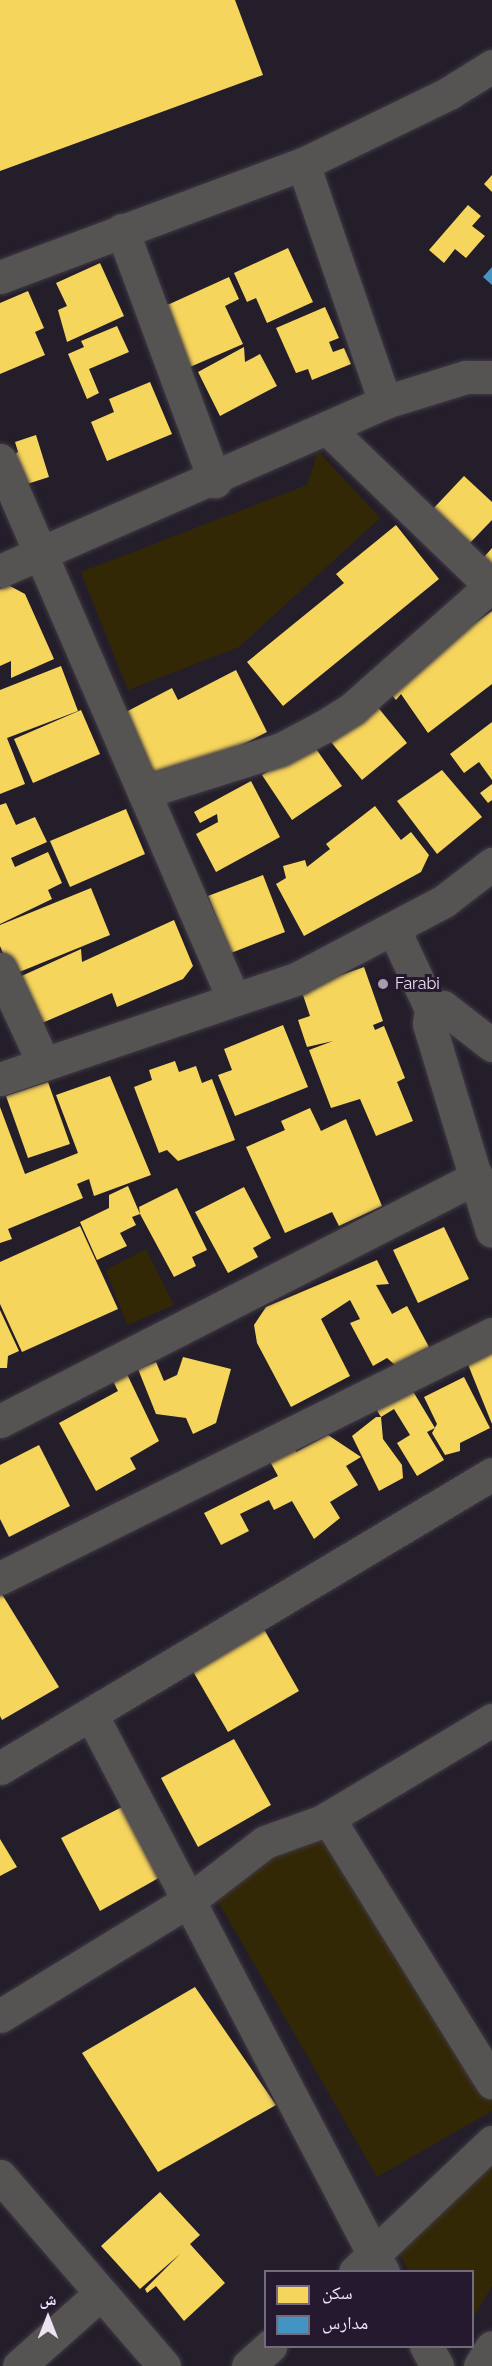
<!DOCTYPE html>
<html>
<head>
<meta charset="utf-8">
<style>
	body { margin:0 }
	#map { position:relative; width:492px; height:2366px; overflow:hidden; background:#241e2a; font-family:Raleway,"Noto Naskh Arabic",sans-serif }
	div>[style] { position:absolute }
	.green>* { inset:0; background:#332806 }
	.homes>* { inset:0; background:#f6d55c }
	.schools>* { inset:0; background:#4393c3 }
	.roads { filter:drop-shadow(0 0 2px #403a45) drop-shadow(0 0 2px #403a45) }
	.minor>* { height:33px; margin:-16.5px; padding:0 16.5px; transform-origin:16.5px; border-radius:16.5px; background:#565452 }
	.dots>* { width:16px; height:16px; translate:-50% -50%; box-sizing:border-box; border:3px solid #25192f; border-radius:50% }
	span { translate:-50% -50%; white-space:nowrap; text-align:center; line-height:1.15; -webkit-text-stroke:6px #25192f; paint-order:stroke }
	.poi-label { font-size:16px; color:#ebe3f2 }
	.left { translate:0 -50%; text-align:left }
	.legend { position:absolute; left:264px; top:2270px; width:210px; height:78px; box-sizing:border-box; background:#25192f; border:2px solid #746a7d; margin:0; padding:8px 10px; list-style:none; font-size:18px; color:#ebe3f2 }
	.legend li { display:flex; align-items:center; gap:12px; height:30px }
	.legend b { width:30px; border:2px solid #746a7d }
	.north { position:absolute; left:18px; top:2288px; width:60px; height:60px; -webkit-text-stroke:4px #25192f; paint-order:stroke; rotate:0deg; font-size:16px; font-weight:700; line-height:24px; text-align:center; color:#ebe3f2 }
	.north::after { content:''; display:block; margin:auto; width:21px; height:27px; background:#ebe3f2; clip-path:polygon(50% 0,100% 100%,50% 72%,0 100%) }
</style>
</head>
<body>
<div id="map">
	<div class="green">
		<i style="clip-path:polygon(318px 451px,380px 518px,239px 647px,128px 690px,81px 572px,307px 485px)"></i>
		<i style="clip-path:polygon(146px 1249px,174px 1305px,127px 1325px,106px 1270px)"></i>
		<i style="clip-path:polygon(328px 1818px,492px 2102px,492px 2111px,377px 2177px,214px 1894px)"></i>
		<i style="clip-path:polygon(492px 2155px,492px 2286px,473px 2318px,472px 2272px,408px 2271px,397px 2248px)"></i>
	</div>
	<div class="homes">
		<i style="clip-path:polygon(0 0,235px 0,263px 75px,0 171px)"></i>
		<i style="clip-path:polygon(492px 175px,492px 192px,484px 184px)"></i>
		<i style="clip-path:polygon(468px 205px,481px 216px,472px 226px,485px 236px,466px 258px,455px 249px,444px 263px,429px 250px)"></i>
		<i style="clip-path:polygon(288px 248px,313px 302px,267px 323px,256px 298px,247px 302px,234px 273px)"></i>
		<i style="clip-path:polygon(100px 263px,124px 316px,67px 342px,58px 310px,67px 306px,56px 283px)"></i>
		<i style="clip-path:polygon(229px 277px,239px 299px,225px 306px,243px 344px,190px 367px,163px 307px)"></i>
		<i style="clip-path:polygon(28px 291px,44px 328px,35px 332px,45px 355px,0 374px,0 303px)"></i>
		<i style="clip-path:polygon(325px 307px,339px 338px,329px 342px,333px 352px,344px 348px,351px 364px,312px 380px,308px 369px,296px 373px,276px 328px)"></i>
		<i style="clip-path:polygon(117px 326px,129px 352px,89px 369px,99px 393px,87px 399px,68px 354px,84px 347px,81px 341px)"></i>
		<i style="clip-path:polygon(244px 347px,245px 362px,260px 354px,277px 386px,220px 416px,198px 372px)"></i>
		<i style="clip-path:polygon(150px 382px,172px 434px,107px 461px,91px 422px,114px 412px,109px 399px)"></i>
		<i style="clip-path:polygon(36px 435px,49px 477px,21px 486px,12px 456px,18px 452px,15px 442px)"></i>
		<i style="clip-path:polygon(464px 476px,492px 502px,492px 520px,468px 545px,431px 511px)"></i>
		<i style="clip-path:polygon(396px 525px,439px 579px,283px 706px,247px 662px,344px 583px,336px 574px)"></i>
		<i style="clip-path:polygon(492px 548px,492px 578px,477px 565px)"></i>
		<i style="clip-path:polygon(8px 585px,25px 594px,54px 659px,11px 678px,11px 661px,0 666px,0 589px)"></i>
		<i style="clip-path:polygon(492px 611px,492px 684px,428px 733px,401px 694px,396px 700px,385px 687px)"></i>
		<i style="clip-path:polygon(61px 666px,78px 711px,7px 738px,25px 784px,0 794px,0 690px)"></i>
		<i style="clip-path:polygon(236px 670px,267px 732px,160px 787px,122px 714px,172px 688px,178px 700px)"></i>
		<i style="clip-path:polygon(372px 700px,407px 743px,362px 780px,327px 737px)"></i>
		<i style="clip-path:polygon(81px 710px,100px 754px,33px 783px,14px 739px)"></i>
		<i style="clip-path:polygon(492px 722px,492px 780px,479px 762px,464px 773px,450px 754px)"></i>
		<i style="clip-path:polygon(312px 743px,342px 786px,292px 820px,262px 775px)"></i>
		<i style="clip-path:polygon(442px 770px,482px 817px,437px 854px,397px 801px)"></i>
		<i style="clip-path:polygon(251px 781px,280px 837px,216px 872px,196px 834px,218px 822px,217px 814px,200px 823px,194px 812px)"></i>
		<i style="clip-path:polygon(492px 784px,492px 800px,488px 803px,480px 793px)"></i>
		<i style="clip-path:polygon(6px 803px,16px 825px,35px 817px,47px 842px,11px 858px,15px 867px,48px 852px,62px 883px,48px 890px,52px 899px,0 924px,0 805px)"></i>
		<i style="clip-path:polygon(375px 806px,401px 840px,411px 832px,429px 855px,421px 872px,304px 936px,276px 884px,286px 878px,283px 866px,305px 860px,307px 867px,330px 849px,326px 844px)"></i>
		<i style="clip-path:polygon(126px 809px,145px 854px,70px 887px,50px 841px)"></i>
		<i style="clip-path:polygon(263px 875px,285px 932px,231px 953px,208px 896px)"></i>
		<i style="clip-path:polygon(91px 888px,110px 935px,12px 975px,0 946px,0 925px)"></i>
		<i style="clip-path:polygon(174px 920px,193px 966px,183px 979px,117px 1007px,112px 993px,35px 1026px,15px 979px,81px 949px,82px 962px)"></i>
		<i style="clip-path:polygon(364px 967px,383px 1021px,373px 1025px,375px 1030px,384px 1026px,405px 1078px,397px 1082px,413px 1121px,376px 1136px,360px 1099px,331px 1108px,309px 1050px,333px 1041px,307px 1047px,298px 1020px,310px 1016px,301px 989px)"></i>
		<i style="clip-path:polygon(283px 1025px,308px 1087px,235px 1116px,218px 1075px,232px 1070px,224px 1049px)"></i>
		<i style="clip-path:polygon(175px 1061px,179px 1072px,196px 1066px,202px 1083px,212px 1079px,235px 1140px,178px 1161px,167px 1150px,159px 1153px,134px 1087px,152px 1080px,149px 1070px)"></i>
		<i style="clip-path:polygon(110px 1076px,151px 1175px,94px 1196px,89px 1179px,77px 1184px,83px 1198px,8px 1229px,12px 1239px,0 1243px,0 1107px,25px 1174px,78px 1153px,56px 1095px)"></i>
		<i style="clip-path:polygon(48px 1082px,70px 1144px,28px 1158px,6px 1096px)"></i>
		<i style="clip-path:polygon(310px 1108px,321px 1131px,346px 1119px,382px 1206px,339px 1226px,332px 1212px,285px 1233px,246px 1147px,285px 1130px,281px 1121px)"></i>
		<i style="clip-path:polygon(128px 1186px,140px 1214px,139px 1207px,177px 1188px,207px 1250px,192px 1257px,196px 1266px,174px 1277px,140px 1214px,132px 1217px,136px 1225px,120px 1233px,127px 1246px,97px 1260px,80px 1222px,109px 1208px,109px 1195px)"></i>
		<i style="clip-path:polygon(244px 1187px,271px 1238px,253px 1248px,258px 1257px,228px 1273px,195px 1212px)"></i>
		<i style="clip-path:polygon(80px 1226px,118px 1309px,22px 1352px,0 1304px,0 1262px)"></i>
		<i style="clip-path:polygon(444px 1227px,469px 1279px,418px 1303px,393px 1250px)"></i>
		<i style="clip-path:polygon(377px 1260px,389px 1284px,376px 1285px,392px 1314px,407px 1306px,429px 1347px,395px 1365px,387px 1358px,373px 1366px,350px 1323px,360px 1319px,350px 1300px,321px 1319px,350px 1376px,291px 1407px,257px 1343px,254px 1325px,266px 1307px)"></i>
		<i style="clip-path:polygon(0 1310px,19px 1351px,8px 1356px,7px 1368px,0 1368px)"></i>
		<i style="clip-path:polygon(492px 1352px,492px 1424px,467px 1362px)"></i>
		<i style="clip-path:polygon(183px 1357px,231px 1369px,216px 1423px,193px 1434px,186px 1418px,156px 1414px,138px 1369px,156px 1362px,164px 1381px,177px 1375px)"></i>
		<i style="clip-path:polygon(125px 1370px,159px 1441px,130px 1458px,136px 1469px,96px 1491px,59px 1423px,118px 1391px,111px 1377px)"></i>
		<i style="clip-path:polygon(464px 1377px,490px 1428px,460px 1443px,460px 1451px,445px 1455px,432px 1433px,437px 1424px,424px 1397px)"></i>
		<i style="clip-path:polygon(408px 1383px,435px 1428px,427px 1432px,444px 1460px,417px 1476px,397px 1443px,410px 1435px,394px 1409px,381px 1417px,373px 1404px)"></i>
		<i style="clip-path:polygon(376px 1417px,381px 1417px,383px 1439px,402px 1465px,403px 1478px,379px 1491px,352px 1436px)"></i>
		<i style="clip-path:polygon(328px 1435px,361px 1457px,346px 1466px,358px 1485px,330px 1502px,340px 1518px,314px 1539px,292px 1501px,274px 1510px,269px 1500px,240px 1514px,249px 1531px,221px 1545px,204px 1513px,278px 1476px,268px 1458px,294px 1442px,296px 1452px)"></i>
		<i style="clip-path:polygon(39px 1445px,70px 1506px,9px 1537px,0 1519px,0 1465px)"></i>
		<i style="clip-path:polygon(0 1591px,59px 1687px,2px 1720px,0 1716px)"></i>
		<i style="clip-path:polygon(261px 1624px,299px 1691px,228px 1732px,191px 1668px)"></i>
		<i style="clip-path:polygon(234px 1739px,271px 1805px,198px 1847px,161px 1778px)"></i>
		<i style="clip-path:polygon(126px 1805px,164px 1875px,100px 1911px,61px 1838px)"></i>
		<i style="clip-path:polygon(0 1839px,17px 1867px,0 1876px)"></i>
		<i style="clip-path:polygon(195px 1987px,276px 2105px,158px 2172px,82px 2053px)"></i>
		<i style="clip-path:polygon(160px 2192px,200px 2235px,190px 2244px,225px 2283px,184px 2321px,156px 2286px,147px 2293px,145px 2289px,180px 2254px,140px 2289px,101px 2246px)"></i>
	</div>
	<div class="schools">
		<i style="clip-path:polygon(492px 267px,492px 285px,483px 277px)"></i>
	</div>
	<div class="roads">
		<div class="minor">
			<i style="left:303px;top:164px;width:252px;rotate:71deg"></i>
			<i style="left:122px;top:230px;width:268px;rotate:69.7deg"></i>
			<i style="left:0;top:277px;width:323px;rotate:-20.5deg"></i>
			<i style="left:303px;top:164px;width:162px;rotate:-25.9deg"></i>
			<i style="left:449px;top:93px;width:51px;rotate:-32.1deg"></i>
			<i style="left:330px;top:431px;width:225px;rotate:43.9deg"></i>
			<i style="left:0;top:460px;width:586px;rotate:66.58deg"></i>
			<i style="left:0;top:571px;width:420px;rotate:-23.7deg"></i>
			<i style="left:385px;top:402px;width:85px;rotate:-17.2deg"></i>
			<i style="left:466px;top:377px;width:26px"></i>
			<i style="left:144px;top:792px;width:144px;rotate:-17.4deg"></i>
			<i style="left:281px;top:749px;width:47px;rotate:-27.6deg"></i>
			<i style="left:323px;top:727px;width:36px;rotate:-32deg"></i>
			<i style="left:353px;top:708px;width:184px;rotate:-41.5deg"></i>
			<i style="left:394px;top:930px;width:87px;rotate:64.9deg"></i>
			<i style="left:431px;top:1009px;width:12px;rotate:-9deg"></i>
			<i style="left:443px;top:1007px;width:62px;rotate:37.8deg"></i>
			<i style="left:0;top:969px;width:102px;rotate:65.2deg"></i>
			<i style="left:431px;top:1009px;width:15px;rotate:98deg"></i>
			<i style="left:429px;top:1024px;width:216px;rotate:73.1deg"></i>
			<i style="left:0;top:1079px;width:315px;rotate:-18.7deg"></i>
			<i style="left:298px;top:978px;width:165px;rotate:-27.8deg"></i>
			<i style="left:444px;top:901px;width:61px;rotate:-37.6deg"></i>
			<i style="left:0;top:1421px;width:536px;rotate:-27.09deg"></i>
			<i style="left:0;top:1578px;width:549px;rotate:-26.38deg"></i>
			<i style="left:91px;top:1714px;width:630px;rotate:62.38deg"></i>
			<i style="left:0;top:1768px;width:573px;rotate:-30.86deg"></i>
			<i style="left:328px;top:1818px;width:311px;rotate:58.2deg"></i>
			<i style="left:0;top:2016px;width:224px;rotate:-31.5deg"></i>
			<i style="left:191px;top:1899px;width:93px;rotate:-37.6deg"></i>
			<i style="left:265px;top:1842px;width:62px;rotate:-19.9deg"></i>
			<i style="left:323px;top:1821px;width:197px;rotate:-30.9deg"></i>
			<i style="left:0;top:2176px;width:251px;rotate:49.2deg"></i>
			<i style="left:355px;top:2272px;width:189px;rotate:-43.5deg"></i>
			<i style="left:426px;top:2346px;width:23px;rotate:61deg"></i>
			<i style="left:19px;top:2366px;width:107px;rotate:-41.6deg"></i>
			<i style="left:248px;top:2366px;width:30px;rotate:-42deg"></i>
			<i style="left:480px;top:2366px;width:22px;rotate:-58deg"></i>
		</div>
	</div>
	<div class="dots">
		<i style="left:383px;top:984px;background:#a59eac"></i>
	</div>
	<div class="poi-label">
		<span class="left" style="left:395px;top:984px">Farabi</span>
	</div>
	<ul class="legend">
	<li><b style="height:16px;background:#f6d55c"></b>سكن</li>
	<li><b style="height:16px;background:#4393c3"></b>مدارس</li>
	</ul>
	<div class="north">ش</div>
</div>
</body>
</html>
